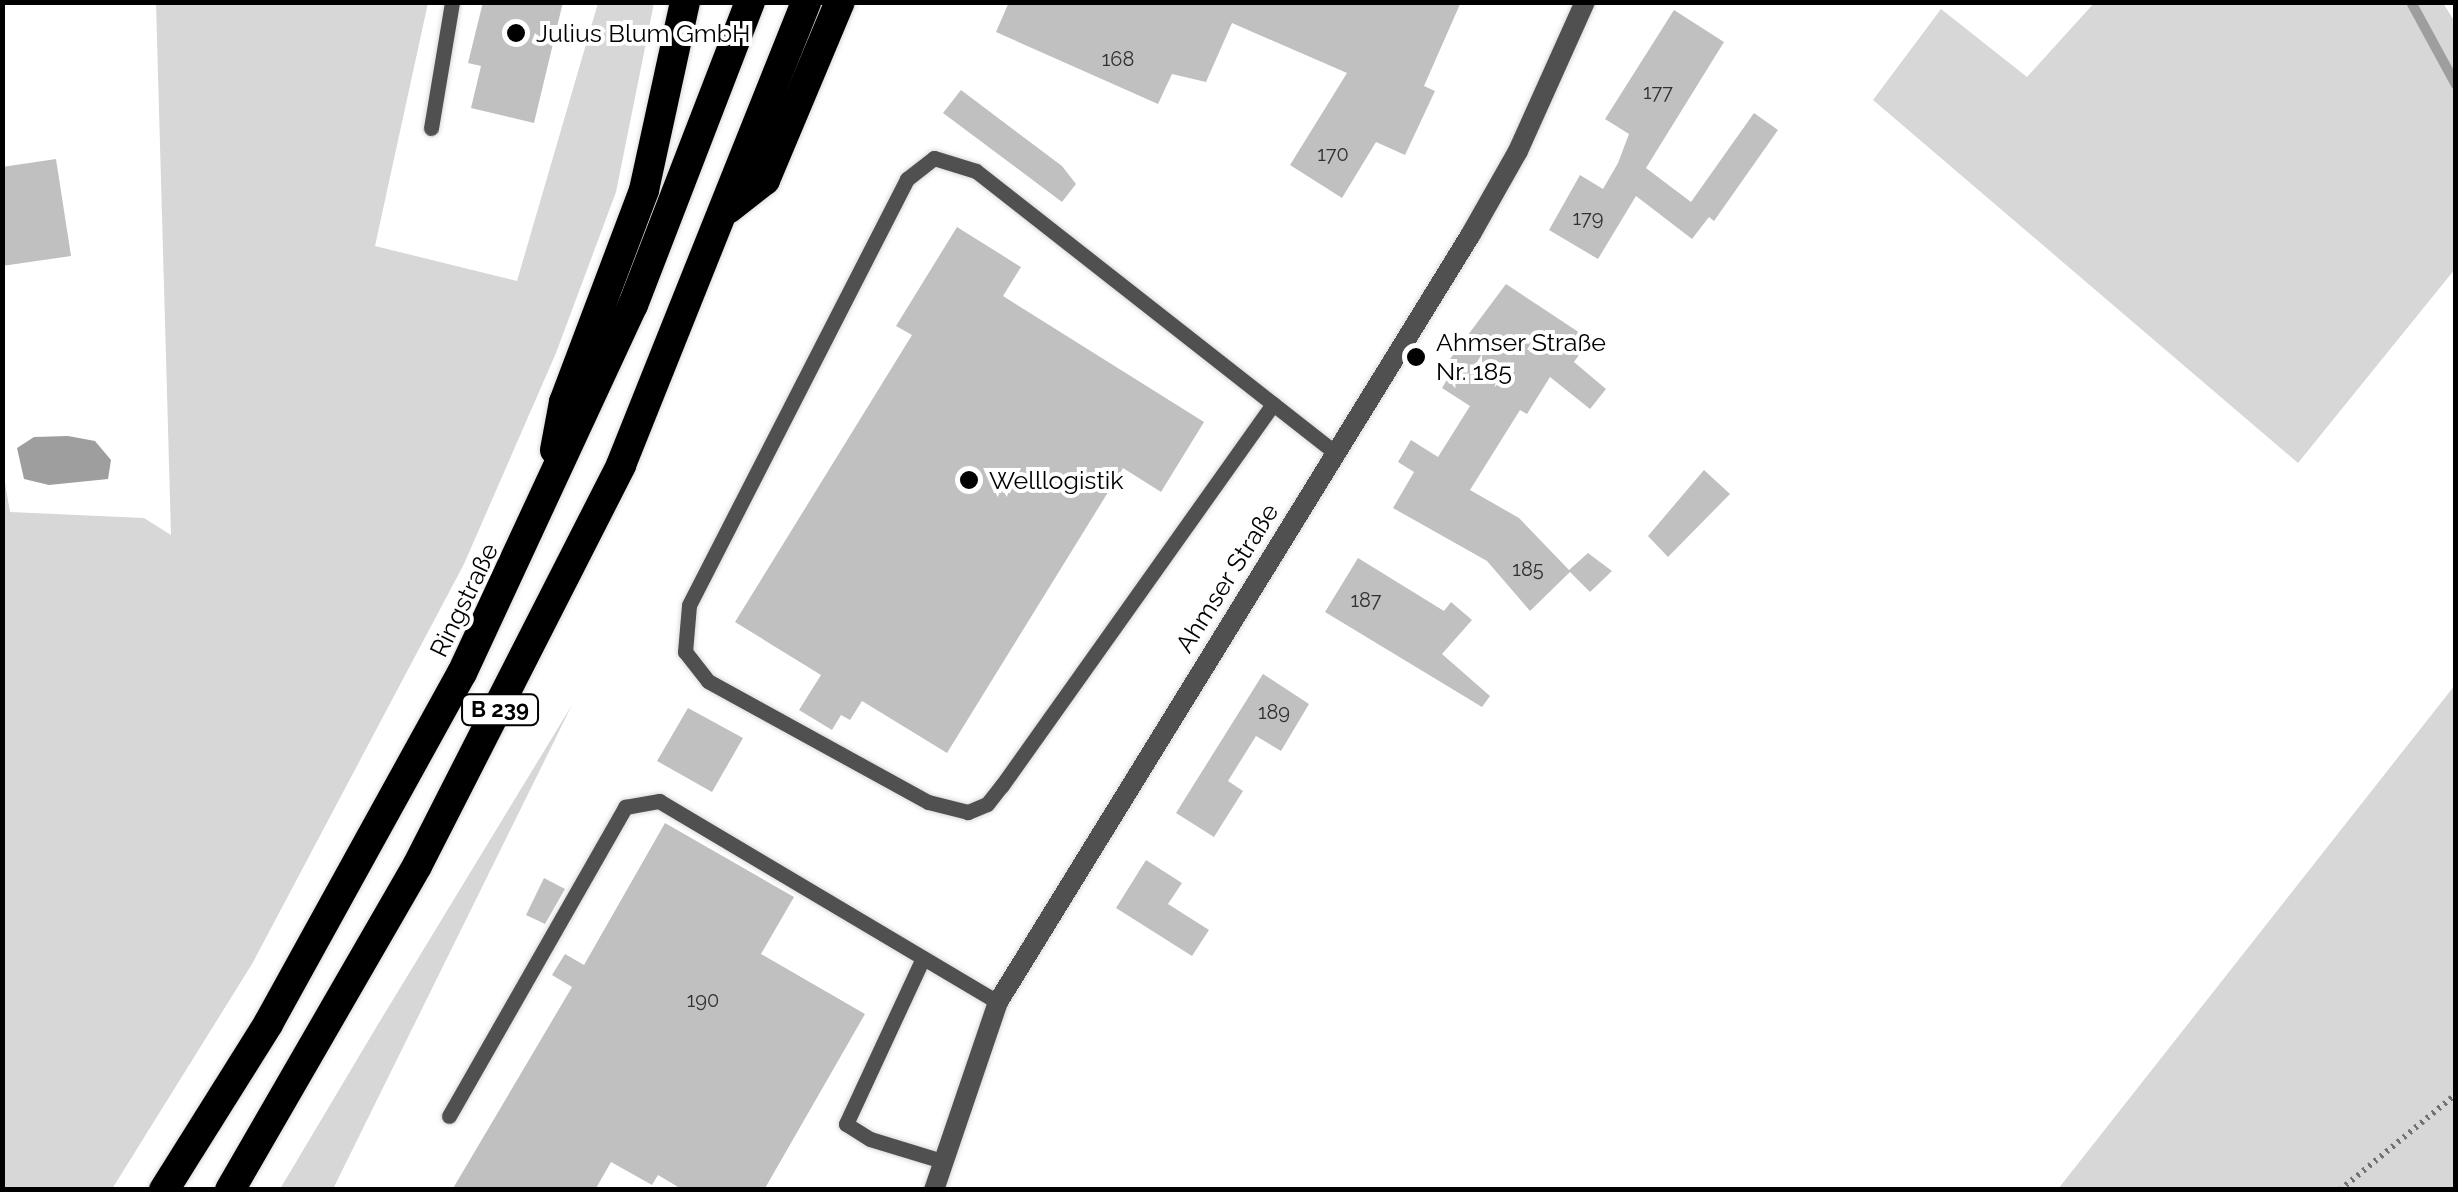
<!DOCTYPE html>
<html>
<head>
<meta charset="utf-8">
<style>
	body { margin:0 }
	#map { position:relative; width:2458px; height:1192px; overflow:hidden; background:#fff; font-family:Raleway,sans-serif }
	div>[style] { position:absolute }
	.green>* { inset:0; background:#d7d7d7 }
	.water>* { inset:0; background:#9e9e9e }
	.stream>* { height:10px; margin:-5px; padding:0 5px; transform-origin:5px; border-radius:5px; background:#9e9e9e }
	.building>* { inset:0; background:#c0c0c0 }
	.path>* { height:6px; margin-top:-3px; transform-origin:0; background:repeating-linear-gradient(90deg,#727272 0 2.5px,transparent 0 7.5px) }
	.roads { filter:drop-shadow(0 0 2px #dbdbdb) drop-shadow(0 0 2px #dbdbdb) }
	.lane>* { height:15px; margin:-7.5px; padding:0 7.5px; transform-origin:7.5px; border-radius:7.5px; background:#505050 }
	.street>* { height:20px; margin:-10px; padding:0 10px; transform-origin:10px; border-radius:10px; background:#505050 }
	.highway>* { height:30px; margin:-15px; padding:0 15px; transform-origin:15px; border-radius:15px; background:#000 }
	.dots>* { width:28px; height:28px; translate:-50% -50%; box-sizing:border-box; border:5px solid #fff; border-radius:50% }
	span { translate:-50% -50%; white-space:nowrap; text-align:center; line-height:1.15; -webkit-text-stroke:8px #fff; paint-order:stroke }
	.number-label { font-size:20px; color:#303030 }
	.number-label span { -webkit-text-stroke-width:0 }
	.shield-label span { padding:2px 8px; background:#fff; border:2px solid; border-radius:8px; -webkit-text-stroke-width:0 }
	.shield-label { font-size:22px; color:#000; font-weight:700 }
	.poi-label { font-size:25px; color:#000 }
	.left { translate:0 -50%; text-align:left }
	.street-label { font-size:25px; color:#000 }
	.frame { position:absolute; inset:0; border:5px solid #000; pointer-events:none }
</style>
</head>
<body>
<div id="map">
	<div class="green">
		<i style="clip-path:polygon(2095px 2px,2443px 3px,2455px 22px,2455px 269px,2298px 463px,1873px 100px,1941px 9px,2027px 77px)"></i>
		<i style="clip-path:polygon(156px 3px,428px 3px,375px 246px,517px 281px,598px 3px,654px 3px,616px 192px,556px 353px,464px 564px,252px 964px,112px 1189px,3px 1189px,3px 471px,10px 512px,144px 518px,171px 535px)"></i>
		<i style="clip-path:polygon(2455px 685px,2455px 1189px,2058px 1189px)"></i>
		<i style="clip-path:polygon(572px 705px,333px 1189px,280px 1189px,377px 1026px)"></i>
	</div>
	<div class="water">
		<i style="clip-path:polygon(68px 436px,95px 441px,111px 460px,108px 479px,49px 485px,24px 479px,17px 448px,34px 437px)"></i>
	</div>
	<div class="stream">
		<i style="left:2411px;top:2px;width:94px;rotate:61.5deg"></i>
	</div>
	<div class="building">
		<i style="clip-path:polygon(483px 2px,563px 2px,534px 123px,471px 108px,481px 66px,468px 63px)"></i>
		<i style="clip-path:polygon(1009px 2px,1461px 2px,1424px 86px,1435px 91px,1405px 155px,1376px 142px,1342px 198px,1290px 165px,1347px 73px,1232px 23px,1206px 82px,1172px 74px,1158px 104px,996px 32px)"></i>
		<i style="clip-path:polygon(1674px 10px,1724px 42px,1646px 168px,1691px 202px,1754px 113px,1778px 130px,1714px 221px,1709px 217px,1692px 239px,1636px 196px,1598px 259px,1549px 230px,1580px 175px,1603px 189px,1618px 163px,1629px 134px,1605px 119px)"></i>
		<i style="clip-path:polygon(961px 90px,1062px 166px,1076px 184px,1062px 202px,943px 113px)"></i>
		<i style="clip-path:polygon(56px 159px,71px 256px,2px 266px,2px 167px)"></i>
		<i style="clip-path:polygon(957px 227px,1021px 267px,1003px 296px,1204px 422px,1161px 492px,1123px 468px,947px 753px,862px 701px,850px 720px,841px 715px,832px 730px,799px 710px,821px 675px,735px 622px,912px 335px,896px 326px)"></i>
		<i style="clip-path:polygon(1506px 284px,1580px 333px,1575px 340px,1585px 346px,1574px 362px,1606px 389px,1590px 409px,1550px 377px,1527px 414px,1520px 410px,1470px 490px,1519px 518px,1569px 570px,1588px 553px,1612px 571px,1590px 592px,1570px 572px,1530px 611px,1487px 561px,1393px 508px,1414px 472px,1398px 462px,1411px 440px,1438px 457px,1470px 406px,1442px 388px,1454px 368px,1447px 363px)"></i>
		<i style="clip-path:polygon(1704px 470px,1730px 494px,1668px 557px,1648px 536px)"></i>
		<i style="clip-path:polygon(1358px 558px,1444px 611px,1451px 602px,1472px 620px,1442px 654px,1490px 696px,1482px 707px,1325px 612px)"></i>
		<i style="clip-path:polygon(1263px 674px,1309px 704px,1281px 751px,1256px 736px,1228px 781px,1243px 791px,1214px 837px,1176px 813px)"></i>
		<i style="clip-path:polygon(688px 708px,743px 738px,712px 792px,657px 761px)"></i>
		<i style="clip-path:polygon(665px 823px,794px 897px,761px 954px,865px 1014px,764px 1190px,683px 1190px,658px 1175px,652px 1185px,611px 1162px,595px 1190px,452px 1190px,572px 987px,552px 975px,565px 954px,584px 965px)"></i>
		<i style="clip-path:polygon(1146px 860px,1182px 883px,1168px 904px,1209px 930px,1192px 956px,1116px 908px)"></i>
		<i style="clip-path:polygon(544px 878px,565px 889px,545px 924px,526px 915px)"></i>
	</div>
	<div class="path">
		<i style="left:2340px;top:1190px;width:151px;rotate:-39.6deg"></i>
	</div>
	<div class="roads">
		<div class="lane">
			<i style="left:431px;top:128px;width:128px;rotate:-80.5deg"></i>
			<i style="left:1273px;top:404px;width:468px;rotate:125.4deg"></i>
			<i style="left:1002px;top:785px;width:24px;rotate:128deg"></i>
			<i style="left:987px;top:804px;width:21px;rotate:157deg"></i>
			<i style="left:968px;top:812px;width:41px;rotate:-166deg"></i>
			<i style="left:928px;top:802px;width:251px;rotate:-151.2deg"></i>
			<i style="left:708px;top:681px;width:37px;rotate:-128deg"></i>
			<i style="left:685px;top:652px;width:47px;rotate:-85.1deg"></i>
			<i style="left:689px;top:605px;width:479px;rotate:-62.9deg"></i>
			<i style="left:907px;top:179px;width:34px;rotate:-38deg"></i>
			<i style="left:934px;top:158px;width:44px;rotate:17.2deg"></i>
			<i style="left:976px;top:171px;width:455px;rotate:38.1deg"></i>
			<i style="left:923px;top:958px;width:183px;rotate:114.9deg"></i>
			<i style="left:846px;top:1124px;width:28px;rotate:32deg"></i>
			<i style="left:870px;top:1139px;width:75px;rotate:17deg"></i>
			<i style="left:449px;top:1116px;width:356px;rotate:-60.3deg"></i>
			<i style="left:625px;top:807px;width:35px;rotate:-10deg"></i>
			<i style="left:659px;top:801px;width:394px;rotate:30.7deg"></i>
		</div>
		<div class="street">
			<i style="left:934px;top:1190px;width:199px;rotate:-71.2deg"></i>
			<i style="left:998px;top:1002px;width:902px;rotate:-58.37deg"></i>
			<i style="left:1471px;top:234px;width:95px;rotate:-60.5deg"></i>
			<i style="left:1518px;top:151px;width:163px;rotate:-65.8deg"></i>
		</div>
		<div class="highway">
			<i style="left:728px;top:209px;width:47px;rotate:-38.1deg"></i>
			<i style="left:765px;top:180px;width:193px;rotate:-67.2deg"></i>
			<i style="left:555px;top:450px;width:49px;rotate:-79.4deg"></i>
			<i style="left:564px;top:402px;width:227px;rotate:-69.3deg"></i>
			<i style="left:644px;top:190px;width:192px;rotate:-77.7deg"></i>
			<i style="left:164px;top:1190px;width:196px;rotate:-57.9deg"></i>
			<i style="left:268px;top:1024px;width:401px;rotate:-61.1deg"></i>
			<i style="left:462px;top:673px;width:406px;rotate:-65.1deg"></i>
			<i style="left:633px;top:305px;width:325px;rotate:-68.9deg"></i>
			<i style="left:230px;top:1190px;width:374px;rotate:-60deg"></i>
			<i style="left:417px;top:866px;width:450px;rotate:-63deg"></i>
			<i style="left:621px;top:465px;width:499px;rotate:-68.2deg"></i>
		</div>
	</div>
	<div class="dots">
		<i style="left:516px;top:33px;background:#000"></i>
		<i style="left:1416px;top:357px;background:#000"></i>
		<i style="left:969px;top:480px;background:#000"></i>
	</div>
	<div class="number-label">
		<span style="left:1118px;top:59px">168</span>
		<span style="left:1658px;top:92px">177</span>
		<span style="left:1333px;top:154px">170</span>
		<span style="left:1588px;top:218px">179</span>
		<span style="left:1528px;top:569px">185</span>
		<span style="left:1366px;top:600px">187</span>
		<span style="left:1274px;top:712px">189</span>
		<span style="left:703px;top:1000px">190</span>
	</div>
	<div class="shield-label">
		<span style="left:500px;top:710px">B 239</span>
	</div>
	<div class="poi-label">
		<span class="left" style="left:536px;top:33px">Julius Blum GmbH</span>
		<span class="left" style="left:1436px;top:357px">Ahmser Straße<br>Nr. 185</span>
		<span class="left" style="left:989px;top:480px">Welllogistik</span>
	</div>
	<div class="street-label">
		<span style="left:1227px;top:578px;rotate:-58deg">Ahmser Straße</span>
		<span style="left:464px;top:600px;rotate:-64deg">Ringstraße</span>
	</div>
	<div class="frame"></div>
</div>
</body>
</html>
